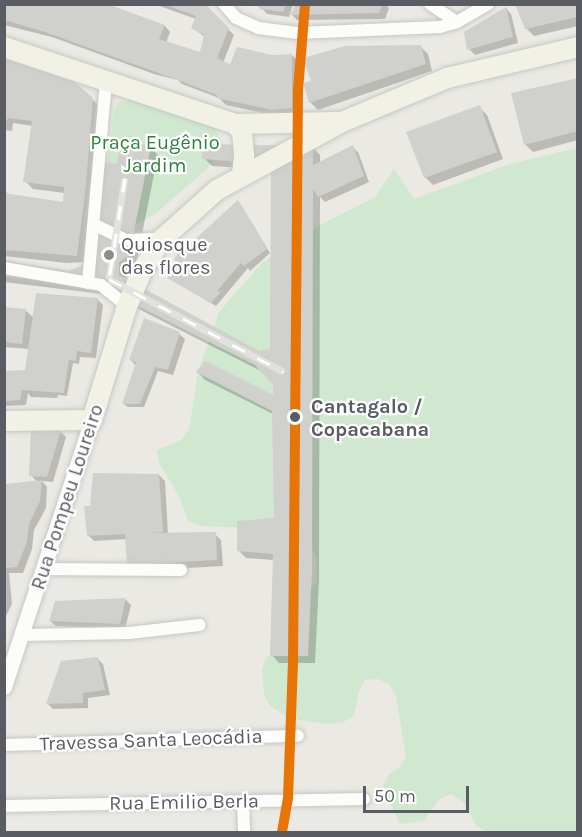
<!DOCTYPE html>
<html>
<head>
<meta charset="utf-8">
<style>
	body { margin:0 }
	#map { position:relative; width:582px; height:837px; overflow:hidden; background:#eae9e3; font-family:Karla,sans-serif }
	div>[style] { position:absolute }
	.green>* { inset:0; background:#d0e8d0 }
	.shadow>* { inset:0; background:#0003 }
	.building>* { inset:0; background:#d0d0cc }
	.roads { filter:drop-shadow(0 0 2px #c6c7c5) drop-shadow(0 0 2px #c6c7c5) }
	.minor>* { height:12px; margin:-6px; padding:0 6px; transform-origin:6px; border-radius:6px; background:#fcfcfb }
	.tertiary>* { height:15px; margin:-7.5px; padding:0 7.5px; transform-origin:7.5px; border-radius:7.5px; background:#fcfcfb }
	.primary>* { height:20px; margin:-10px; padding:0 10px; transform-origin:10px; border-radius:10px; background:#f2f1e6 }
	.rail>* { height:7px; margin-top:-3.5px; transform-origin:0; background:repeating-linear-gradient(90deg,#fff 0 14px,#e2e2e1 0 28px); box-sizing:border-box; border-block:2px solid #e2e2e1 }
	.metro-1>* { height:10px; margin:-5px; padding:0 5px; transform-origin:5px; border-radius:5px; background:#e77405 }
	.dots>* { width:16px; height:16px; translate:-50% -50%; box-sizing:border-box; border:3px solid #fff; border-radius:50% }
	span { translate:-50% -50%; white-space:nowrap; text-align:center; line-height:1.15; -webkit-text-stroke:4.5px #fff; paint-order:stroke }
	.park-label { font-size:20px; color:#2f833e }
	.poi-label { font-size:20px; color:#595c62 }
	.left { translate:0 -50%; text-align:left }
	.stop-label { font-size:20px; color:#595c62; font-weight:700 }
	.street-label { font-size:20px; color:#595c62 }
	.frame { position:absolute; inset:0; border:6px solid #595c62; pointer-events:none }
	.scale { position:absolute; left:363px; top:786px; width:106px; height:27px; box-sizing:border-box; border:3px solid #595c62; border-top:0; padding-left:8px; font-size:18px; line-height:21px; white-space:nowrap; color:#595c62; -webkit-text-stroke:4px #fff; paint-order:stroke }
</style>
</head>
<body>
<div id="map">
	<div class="green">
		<i style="clip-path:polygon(132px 100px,206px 123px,215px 129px,224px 145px,208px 168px,155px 214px,131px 227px,101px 212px,114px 112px,118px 102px)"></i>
		<i style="clip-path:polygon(577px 148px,577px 832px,486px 832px,476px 825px,463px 802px,451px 794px,439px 799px,424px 821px,400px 824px,383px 786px,389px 774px,399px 768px,406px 757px,396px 696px,389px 684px,378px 679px,365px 680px,359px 691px,354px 716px,343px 722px,329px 724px,291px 719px,270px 706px,264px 695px,262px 669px,266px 657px,278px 654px,308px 590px,317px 582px,316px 557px,311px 546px,250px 528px,200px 526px,188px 521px,179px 496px,159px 463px,157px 450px,181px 440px,189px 430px,198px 372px,219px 312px,262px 263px,303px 234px,375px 197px,394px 169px,414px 199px,510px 164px)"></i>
	</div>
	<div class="shadow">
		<i style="clip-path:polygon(4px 4px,101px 4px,165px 26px,170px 32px,166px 43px,201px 54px,205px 37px,193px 28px,196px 19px,154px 4px,203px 4px,234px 35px,223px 63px,229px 65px,292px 55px,300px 63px,299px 116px,281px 117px,226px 105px,219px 98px,182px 84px,178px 80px,154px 74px,52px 37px,4px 25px)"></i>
		<i style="clip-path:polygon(258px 4px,293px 4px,289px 17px,267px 14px)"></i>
		<i style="clip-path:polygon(297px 4px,386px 4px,389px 8px,385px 19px,297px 20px,292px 15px)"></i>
		<i style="clip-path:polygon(578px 4px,578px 26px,534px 36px,526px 28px)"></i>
		<i style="clip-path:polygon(506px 8px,511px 14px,518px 43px,475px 55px,469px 49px)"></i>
		<i style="clip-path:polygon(420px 46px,428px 54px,432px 71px,318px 110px,310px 102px)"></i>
		<i style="clip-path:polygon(4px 59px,92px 99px,100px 107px,96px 162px,118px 166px,150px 147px,158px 155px,136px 264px,127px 270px,126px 281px,259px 352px,271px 350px,272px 170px,212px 166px,204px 158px,313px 147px,320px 155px,320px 163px,352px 147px,358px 152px,369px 182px,325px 202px,320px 197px,319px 580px,315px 663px,279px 663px,272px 655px,274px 560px,246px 558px,238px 550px,276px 520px,273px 414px,205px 380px,198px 372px,275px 397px,275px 385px,263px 372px,111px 295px,4px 282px,4px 262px,69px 272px,84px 266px,85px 262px,66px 263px,4px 256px,4px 188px,8px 195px,64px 204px,65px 193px,33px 189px,25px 181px,33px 126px,13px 123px,12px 131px,4px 130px)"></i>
		<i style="clip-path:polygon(578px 79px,578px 140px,533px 152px,525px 144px)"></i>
		<i style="clip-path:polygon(479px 107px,487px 115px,503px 159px,433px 185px,425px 177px)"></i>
		<i style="clip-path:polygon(241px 205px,270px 253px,250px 271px,248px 268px,216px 306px,169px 278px,192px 245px)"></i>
		<i style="clip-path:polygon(97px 299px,103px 305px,96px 358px,80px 357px,79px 364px,73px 363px,67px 396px,58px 395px,57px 398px,31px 397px,28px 393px,26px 405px,4px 406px,4px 372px,26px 372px,29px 349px,4px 347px,4px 308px,25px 310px,34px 318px)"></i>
		<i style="clip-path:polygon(179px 334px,185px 339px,173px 375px,158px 371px,144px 407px,128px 407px,124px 404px,136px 366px,131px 360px)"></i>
		<i style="clip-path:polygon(60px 431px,66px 437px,53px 482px,42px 481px,47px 487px,46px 508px,34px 530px,32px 549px,23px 573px,9px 573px,12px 604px,4px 620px,4px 485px,37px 482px,31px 475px)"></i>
		<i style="clip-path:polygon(159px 475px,165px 481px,168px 534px,215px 534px,221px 540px,223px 566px,134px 571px,127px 539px,94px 541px,88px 535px)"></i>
		<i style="clip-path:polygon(125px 599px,131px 605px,125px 629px,56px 626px,50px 621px)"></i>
		<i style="clip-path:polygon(97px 658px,103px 664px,110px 695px,88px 698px,88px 708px,53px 709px,47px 703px)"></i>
	</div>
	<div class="building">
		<i style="clip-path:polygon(4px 4px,107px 4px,165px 25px,159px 39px,200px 52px,204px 35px,191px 28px,196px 16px,166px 5px,205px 4px,229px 28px,217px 58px,230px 64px,237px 47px,272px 55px,292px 54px,292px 108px,273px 110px,216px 98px,217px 95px,175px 79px,45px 32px,4px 20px)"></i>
		<i style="clip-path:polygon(256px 4px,286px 4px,283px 12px,260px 9px)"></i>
		<i style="clip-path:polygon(296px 4px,383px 4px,379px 13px,290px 15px)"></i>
		<i style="clip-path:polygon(515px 4px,578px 4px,578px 17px,525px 29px)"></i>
		<i style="clip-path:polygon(506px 7px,513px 37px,467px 50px,464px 32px)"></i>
		<i style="clip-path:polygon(421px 45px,426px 64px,309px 103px,303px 83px,311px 81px,303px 58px,345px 46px)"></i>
		<i style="clip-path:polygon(4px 58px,76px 83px,93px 98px,86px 186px,77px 256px,4px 250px,4px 193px,63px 202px,64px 187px,23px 182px,32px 121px,8px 118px,4px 125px)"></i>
		<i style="clip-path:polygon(578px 78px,578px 131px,524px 145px,511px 93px)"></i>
		<i style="clip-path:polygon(480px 105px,497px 152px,424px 178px,406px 132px)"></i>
		<i style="clip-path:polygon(122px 140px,151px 146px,129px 256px,119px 262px,119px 275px,259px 351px,270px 349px,271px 164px,202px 159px,203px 144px,313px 146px,313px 165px,353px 145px,364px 176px,318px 197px,313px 189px,312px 571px,308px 656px,270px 656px,273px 554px,237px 551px,237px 521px,274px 518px,272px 411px,196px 372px,205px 361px,273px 395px,273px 385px,255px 365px,102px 288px,4px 276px,4px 261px,68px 271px,83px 265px,96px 160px,117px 164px)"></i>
		<i style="clip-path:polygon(238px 200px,267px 249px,244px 266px,241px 263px,217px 291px,221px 292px,211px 303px,167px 278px,177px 262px,174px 259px,188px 240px,191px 243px)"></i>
		<i style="clip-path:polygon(36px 293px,98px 298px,91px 353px,77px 351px,76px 361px,69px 360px,64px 393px,22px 390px,20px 400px,4px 401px,4px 371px,25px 370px)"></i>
		<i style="clip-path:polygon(4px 307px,26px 309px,22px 344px,4px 342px)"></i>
		<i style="clip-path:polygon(144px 318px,180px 332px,168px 370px,155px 367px,140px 404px,122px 404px,136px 362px,129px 360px)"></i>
		<i style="clip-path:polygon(31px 430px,61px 430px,47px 477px,29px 476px)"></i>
		<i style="clip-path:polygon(93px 473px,159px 474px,163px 532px,150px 533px,216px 532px,217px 560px,127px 565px,125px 534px,87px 536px,84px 506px,90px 506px)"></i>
		<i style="clip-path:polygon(42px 480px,40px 501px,29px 524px,27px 542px,17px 567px,5px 568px,5px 484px)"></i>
		<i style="clip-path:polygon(126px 598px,120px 624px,49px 621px,55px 601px)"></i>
		<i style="clip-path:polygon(98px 657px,105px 690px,83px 693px,83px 703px,46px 704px,61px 661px)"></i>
	</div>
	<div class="roads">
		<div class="minor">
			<i style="left:224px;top:4px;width:18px;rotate:49deg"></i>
			<i style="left:236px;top:18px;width:24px;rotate:24deg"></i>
			<i style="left:258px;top:28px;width:40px;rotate:7.1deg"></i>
			<i style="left:298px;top:33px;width:142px;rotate:-2.4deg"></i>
			<i style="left:440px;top:27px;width:18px;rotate:-16deg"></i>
			<i style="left:457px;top:22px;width:36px;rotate:-30deg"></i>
			<i style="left:430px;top:4px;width:32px;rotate:34deg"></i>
			<i style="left:95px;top:225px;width:34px;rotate:26deg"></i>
			<i style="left:126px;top:240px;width:36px;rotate:-2deg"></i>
			<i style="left:4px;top:268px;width:98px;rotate:9.9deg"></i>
			<i style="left:101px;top:285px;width:33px;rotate:39deg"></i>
			<i style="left:88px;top:283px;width:201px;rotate:-84.9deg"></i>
			<i style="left:44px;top:569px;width:137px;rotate:0.4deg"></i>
			<i style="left:22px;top:635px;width:107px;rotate:-1.1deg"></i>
			<i style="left:129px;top:633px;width:71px;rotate:-6.4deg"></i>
			<i style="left:4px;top:745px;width:294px;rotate:-1.8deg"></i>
			<i style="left:243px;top:801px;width:31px;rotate:88deg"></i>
			<i style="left:4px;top:806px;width:360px;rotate:-1.1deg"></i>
		</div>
		<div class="tertiary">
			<i style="left:4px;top:687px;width:281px;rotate:-71.8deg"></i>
		</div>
		<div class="primary">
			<i style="left:4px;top:47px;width:243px;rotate:18.4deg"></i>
			<i style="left:235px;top:124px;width:102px;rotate:-1.1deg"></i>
			<i style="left:235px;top:124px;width:11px;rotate:49deg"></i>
			<i style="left:242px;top:132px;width:25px;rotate:85deg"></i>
			<i style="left:244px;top:157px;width:17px;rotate:97deg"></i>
			<i style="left:4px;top:421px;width:88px;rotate:-0.7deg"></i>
			<i style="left:92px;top:420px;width:119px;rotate:-72.9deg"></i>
			<i style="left:127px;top:306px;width:40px;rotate:-66.6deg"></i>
			<i style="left:143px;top:269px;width:36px;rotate:-58deg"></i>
			<i style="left:162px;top:239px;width:74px;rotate:-41.7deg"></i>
			<i style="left:217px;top:190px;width:142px;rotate:-28.5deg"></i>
			<i style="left:342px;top:122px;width:114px;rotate:-22.7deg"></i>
			<i style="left:447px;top:78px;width:135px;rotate:-13.3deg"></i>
		</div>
	</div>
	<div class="rail">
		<i style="left:125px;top:178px;width:102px;rotate:99deg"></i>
		<i style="left:109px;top:279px;width:198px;rotate:28deg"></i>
	</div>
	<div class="metro-1">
		<i style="left:282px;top:832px;width:35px;rotate:-80deg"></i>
		<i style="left:288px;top:798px;width:135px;rotate:-87.9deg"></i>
		<i style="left:293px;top:663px;width:573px;rotate:-89.5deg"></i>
		<i style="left:298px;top:90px;width:86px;rotate:-85.3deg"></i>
	</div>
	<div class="dots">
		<i style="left:109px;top:255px;background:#8c8d8f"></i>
		<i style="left:295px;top:417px;background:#595c62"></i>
	</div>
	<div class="park-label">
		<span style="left:155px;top:154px">Praça Eugênio<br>Jardim</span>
	</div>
	<div class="poi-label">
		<span class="left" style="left:121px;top:256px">Quiosque<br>das flores</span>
	</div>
	<div class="stop-label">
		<span class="left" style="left:311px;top:418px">Cantagalo /<br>Copacabana</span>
	</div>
	<div class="street-label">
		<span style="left:67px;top:497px;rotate:-72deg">Rua Pompeu Loureiro</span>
		<span style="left:151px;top:740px;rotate:-2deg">Travessa Santa Leocádia</span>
		<span style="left:184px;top:802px;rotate:-1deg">Rua Emilio Berla</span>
	</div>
	<div class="frame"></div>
	<div class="scale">50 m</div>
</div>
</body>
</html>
